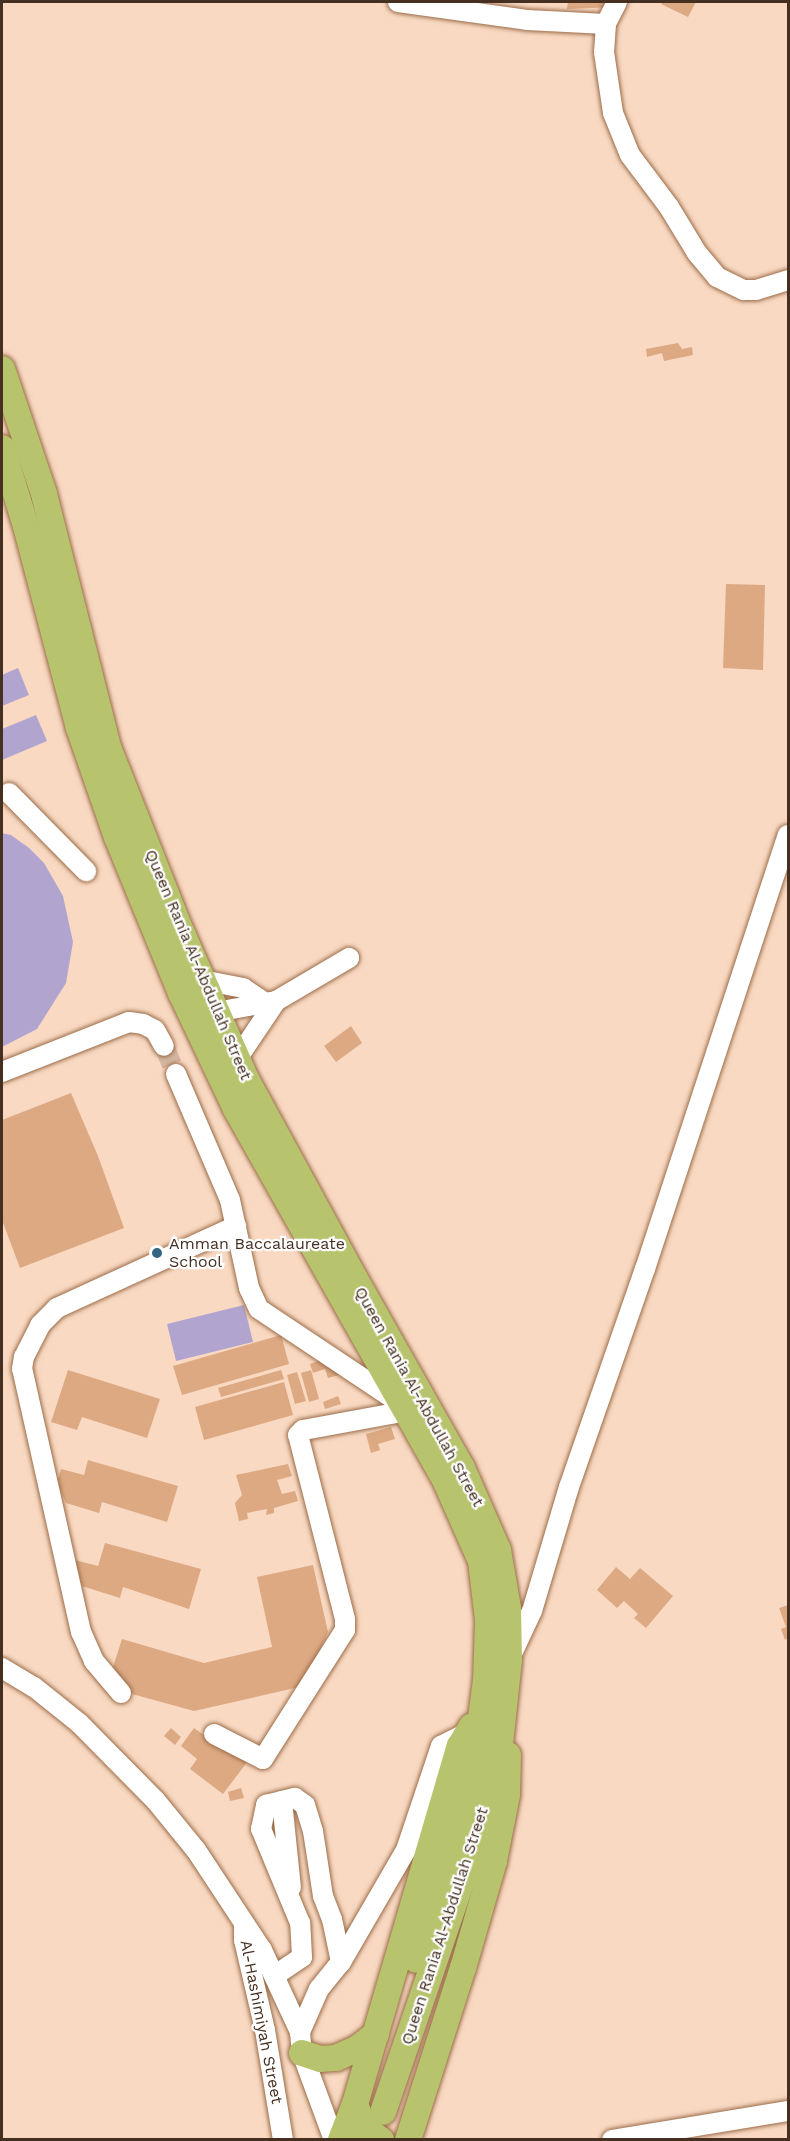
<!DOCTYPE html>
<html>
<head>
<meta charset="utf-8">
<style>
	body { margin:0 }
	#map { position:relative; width:790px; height:2141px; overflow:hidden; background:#f9d9c2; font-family:"Work Sans",sans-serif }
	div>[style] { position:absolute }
	.green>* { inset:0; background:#b1a5d0 }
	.building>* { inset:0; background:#dca983 }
	.minor-tunnel>* { height:20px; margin-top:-10px; transform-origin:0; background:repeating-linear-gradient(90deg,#d5b7a2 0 20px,transparent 0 30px) }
	.roads { filter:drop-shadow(0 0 2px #9b6c48) drop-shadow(0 0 2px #9b6c48) }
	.minor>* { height:20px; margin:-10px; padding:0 10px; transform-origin:10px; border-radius:10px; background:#fff }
	.major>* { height:26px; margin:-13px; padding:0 13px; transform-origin:13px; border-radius:13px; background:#b8c36d }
	.dots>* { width:16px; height:16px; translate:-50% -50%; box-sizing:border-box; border:3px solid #fff; border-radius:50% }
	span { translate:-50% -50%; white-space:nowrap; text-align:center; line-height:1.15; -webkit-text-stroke:4.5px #fff; paint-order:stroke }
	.street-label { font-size:16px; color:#442f20 }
	.poi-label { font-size:16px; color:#442f20 }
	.left { translate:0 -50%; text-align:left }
	.frame { position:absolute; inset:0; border:3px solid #442f20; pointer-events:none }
</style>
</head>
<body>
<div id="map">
	<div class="green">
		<i style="clip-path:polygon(18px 668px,29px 695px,2px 706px,2px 675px)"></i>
		<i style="clip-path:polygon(36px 715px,47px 741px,2px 760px,2px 729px)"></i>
		<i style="clip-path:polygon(2px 833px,11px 835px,29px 848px,44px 863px,63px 896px,73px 942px,66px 983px,37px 1029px,2px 1047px)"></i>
		<i style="clip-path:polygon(244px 1305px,253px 1342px,176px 1361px,167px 1324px)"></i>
	</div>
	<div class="building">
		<i style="clip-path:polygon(568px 2px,615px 2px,614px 7px,567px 9px)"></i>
		<i style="clip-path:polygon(663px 2px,696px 2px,688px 17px,661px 4px)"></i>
		<i style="clip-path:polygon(678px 343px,682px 349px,692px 347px,693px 355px,664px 361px,662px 353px,647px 357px,646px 349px)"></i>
		<i style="clip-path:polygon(726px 584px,765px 585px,763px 670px,723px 668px)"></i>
		<i style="clip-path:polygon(351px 1026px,362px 1043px,336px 1062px,324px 1046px)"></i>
		<i style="clip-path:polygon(71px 1093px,98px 1156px,124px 1228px,20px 1268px,2px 1220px,2px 1120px)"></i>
		<i style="clip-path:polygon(281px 1335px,289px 1364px,182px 1395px,173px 1366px)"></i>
		<i style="clip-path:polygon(327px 1358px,334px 1362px,339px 1375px,328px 1378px,325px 1369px,313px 1373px,310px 1364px)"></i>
		<i style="clip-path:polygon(68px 1370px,160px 1399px,147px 1438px,82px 1417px,77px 1430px,51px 1422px)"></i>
		<i style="clip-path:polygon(281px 1370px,284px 1379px,221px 1397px,218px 1388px)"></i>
		<i style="clip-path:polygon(311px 1370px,319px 1399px,309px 1402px,301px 1373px)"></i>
		<i style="clip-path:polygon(297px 1372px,306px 1401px,295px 1404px,287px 1375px)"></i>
		<i style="clip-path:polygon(284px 1382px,293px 1415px,204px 1440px,195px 1407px)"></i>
		<i style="clip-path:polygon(338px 1396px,341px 1404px,325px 1409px,323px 1402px)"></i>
		<i style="clip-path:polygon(391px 1427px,395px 1439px,378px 1444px,380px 1450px,371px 1453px,366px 1434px)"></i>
		<i style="clip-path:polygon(88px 1460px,178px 1486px,167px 1522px,102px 1502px,99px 1513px,66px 1503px,57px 1482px,61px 1469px,84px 1475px)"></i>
		<i style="clip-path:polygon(288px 1464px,292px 1476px,277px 1480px,282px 1494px,295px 1491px,298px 1501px,274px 1508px,274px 1513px,266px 1515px,267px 1509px,247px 1513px,248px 1519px,239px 1521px,235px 1503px,242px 1495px,236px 1475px)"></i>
		<i style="clip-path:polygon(105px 1543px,201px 1569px,189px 1609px,123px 1587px,120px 1598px,82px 1586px,75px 1560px,98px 1566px)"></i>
		<i style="clip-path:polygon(313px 1565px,328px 1632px,304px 1686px,194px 1711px,132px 1694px,113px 1667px,122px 1639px,204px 1663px,272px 1647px,257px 1577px)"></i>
		<i style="clip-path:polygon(616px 1567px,630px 1579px,640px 1568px,673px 1596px,646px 1628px,634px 1618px,638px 1614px,624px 1601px,617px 1608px,597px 1590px)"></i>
		<i style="clip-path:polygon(788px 1605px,788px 1638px,785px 1640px,781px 1629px,786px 1627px,779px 1608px)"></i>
		<i style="clip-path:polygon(171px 1728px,181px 1737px,175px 1745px,164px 1736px)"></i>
		<i style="clip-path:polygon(194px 1728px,217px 1745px,248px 1761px,223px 1794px,190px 1769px,197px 1759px,181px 1746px)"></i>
		<i style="clip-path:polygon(241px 1788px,244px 1798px,230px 1801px,228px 1792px)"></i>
	</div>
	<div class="minor-tunnel">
		<i style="left:164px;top:1046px;width:30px;rotate:67deg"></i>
	</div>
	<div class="roads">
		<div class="minor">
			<i style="left:398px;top:2px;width:130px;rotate:7.9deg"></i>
			<i style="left:527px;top:20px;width:79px;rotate:2.9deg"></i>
			<i style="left:617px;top:2px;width:25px;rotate:117deg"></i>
			<i style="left:606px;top:24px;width:28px;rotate:94deg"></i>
			<i style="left:604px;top:52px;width:62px;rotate:81.6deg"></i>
			<i style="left:613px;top:113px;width:45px;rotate:68deg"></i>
			<i style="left:630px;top:155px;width:65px;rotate:53.1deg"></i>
			<i style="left:669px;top:207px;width:54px;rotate:58.7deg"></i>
			<i style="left:697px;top:253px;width:31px;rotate:50deg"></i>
			<i style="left:717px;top:277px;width:30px;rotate:26deg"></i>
			<i style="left:744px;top:290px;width:12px"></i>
			<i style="left:756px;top:290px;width:34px;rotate:-17deg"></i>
			<i style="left:9px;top:793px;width:110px;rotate:45.4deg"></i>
			<i style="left:202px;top:980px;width:42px;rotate:11deg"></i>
			<i style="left:243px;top:988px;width:27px;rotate:34deg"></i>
			<i style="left:216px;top:1012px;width:61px;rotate:-10.4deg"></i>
			<i style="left:276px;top:1001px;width:85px;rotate:-30.5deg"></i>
			<i style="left:237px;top:1059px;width:70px;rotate:-56.1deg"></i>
			<i style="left:2px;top:1072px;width:136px;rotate:-21.5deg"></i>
			<i style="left:129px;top:1022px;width:14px;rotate:8deg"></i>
			<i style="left:143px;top:1024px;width:13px;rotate:27deg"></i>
			<i style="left:155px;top:1030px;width:18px;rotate:61deg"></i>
			<i style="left:176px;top:1074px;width:137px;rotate:66.8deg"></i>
			<i style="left:230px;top:1200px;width:90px;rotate:77.8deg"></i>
			<i style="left:249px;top:1288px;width:23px;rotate:65deg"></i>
			<i style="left:259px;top:1309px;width:169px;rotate:33.7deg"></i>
			<i style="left:509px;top:1660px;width:54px;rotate:-64.9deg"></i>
			<i style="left:532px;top:1611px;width:129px;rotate:-73.4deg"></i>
			<i style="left:569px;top:1487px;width:231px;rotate:-70.8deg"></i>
			<i style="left:645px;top:1269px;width:457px;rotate:-71.8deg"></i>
			<i style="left:2px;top:1668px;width:37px;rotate:31deg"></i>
			<i style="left:34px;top:1687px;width:58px;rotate:38.7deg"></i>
			<i style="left:79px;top:1723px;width:110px;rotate:45.4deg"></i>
			<i style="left:156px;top:1801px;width:63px;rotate:50.8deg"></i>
			<i style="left:196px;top:1850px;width:120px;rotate:56.6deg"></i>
			<i style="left:262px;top:1950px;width:90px;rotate:65.1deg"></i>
			<i style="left:300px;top:2032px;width:21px;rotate:85deg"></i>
			<i style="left:302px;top:2053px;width:93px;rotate:69.8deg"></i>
			<i style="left:121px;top:1693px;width:42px;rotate:-130.2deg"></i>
			<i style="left:94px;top:1661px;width:32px;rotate:-114deg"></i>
			<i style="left:81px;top:1632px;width:270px;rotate:-102.6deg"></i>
			<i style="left:22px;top:1369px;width:12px;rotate:-81deg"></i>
			<i style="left:24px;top:1357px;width:36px;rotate:-63deg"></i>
			<i style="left:40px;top:1325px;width:24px;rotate:-45deg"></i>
			<i style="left:57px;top:1308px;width:197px;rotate:-24.6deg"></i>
			<i style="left:214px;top:1734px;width:55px;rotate:27deg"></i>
			<i style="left:263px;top:1759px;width:153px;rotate:-57.6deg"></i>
			<i style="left:345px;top:1630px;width:11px;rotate:-90deg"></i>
			<i style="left:345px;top:1619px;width:190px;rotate:-104.3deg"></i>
			<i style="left:298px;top:1435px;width:7px;rotate:-45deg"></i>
			<i style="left:303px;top:1430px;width:106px;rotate:-10.4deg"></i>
			<i style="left:282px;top:1801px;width:87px;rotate:84.1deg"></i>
			<i style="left:244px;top:1927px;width:13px;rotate:90deg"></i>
			<i style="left:244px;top:1940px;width:92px;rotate:76.9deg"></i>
			<i style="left:265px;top:2030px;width:111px;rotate:80.7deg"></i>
			<i style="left:274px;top:1976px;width:34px;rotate:-34deg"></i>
			<i style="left:302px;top:1957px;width:34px;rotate:-93deg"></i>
			<i style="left:300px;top:1923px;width:102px;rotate:-112.5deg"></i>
			<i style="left:261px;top:1829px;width:25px;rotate:-78deg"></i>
			<i style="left:266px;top:1805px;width:30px;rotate:-14deg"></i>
			<i style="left:295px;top:1798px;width:12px;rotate:35deg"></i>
			<i style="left:305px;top:1805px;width:27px;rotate:73deg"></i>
			<i style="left:313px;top:1831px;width:66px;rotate:81.3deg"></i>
			<i style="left:323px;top:1896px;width:25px;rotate:69deg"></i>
			<i style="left:332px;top:1919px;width:44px;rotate:78.2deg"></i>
			<i style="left:300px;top:2032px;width:47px;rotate:-66.2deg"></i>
			<i style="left:319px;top:1989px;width:35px;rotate:-51deg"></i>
			<i style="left:341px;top:1962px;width:129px;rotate:-59.9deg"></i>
			<i style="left:406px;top:1850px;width:110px;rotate:-71.4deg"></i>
			<i style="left:441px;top:1746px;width:30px;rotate:-27deg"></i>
			<i style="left:612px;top:2140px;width:178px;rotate:-9.4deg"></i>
		</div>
		<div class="major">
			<i style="left:2px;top:369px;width:132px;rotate:71.4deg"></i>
			<i style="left:44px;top:494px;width:261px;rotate:75.8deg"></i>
			<i style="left:108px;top:747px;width:198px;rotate:68.4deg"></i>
			<i style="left:181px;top:931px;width:164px;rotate:66.3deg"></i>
			<i style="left:247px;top:1081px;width:226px;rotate:61.4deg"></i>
			<i style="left:355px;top:1279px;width:217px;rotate:60.5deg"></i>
			<i style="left:462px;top:1468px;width:90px;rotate:66.3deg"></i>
			<i style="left:498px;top:1550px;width:59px;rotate:80.2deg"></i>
			<i style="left:508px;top:1608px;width:52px;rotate:88.9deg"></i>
			<i style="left:509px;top:1660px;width:84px;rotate:96.1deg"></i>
			<i style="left:500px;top:1744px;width:101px;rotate:104.3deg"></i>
			<i style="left:475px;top:1842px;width:285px;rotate:108.8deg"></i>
			<i style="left:2px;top:448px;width:86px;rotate:73deg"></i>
			<i style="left:27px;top:530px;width:205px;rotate:75.3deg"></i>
			<i style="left:79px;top:728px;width:115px;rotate:70.8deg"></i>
			<i style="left:117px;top:837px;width:169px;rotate:67.7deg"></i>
			<i style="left:181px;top:993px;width:128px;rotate:64.6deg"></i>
			<i style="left:236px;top:1109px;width:428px;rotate:60.6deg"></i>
			<i style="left:446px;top:1482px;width:86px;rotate:66.1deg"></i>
			<i style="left:481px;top:1561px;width:60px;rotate:83.3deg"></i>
			<i style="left:488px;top:1621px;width:59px;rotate:91.9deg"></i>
			<i style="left:486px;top:1680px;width:84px;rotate:97.5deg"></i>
			<i style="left:475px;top:1763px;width:51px;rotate:103.5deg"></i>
			<i style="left:463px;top:1813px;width:154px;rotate:107.7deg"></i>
			<i style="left:302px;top:2053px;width:19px;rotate:18deg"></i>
			<i style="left:320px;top:2059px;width:16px;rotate:-4deg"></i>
			<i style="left:336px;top:2058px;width:24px;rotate:-24deg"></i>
			<i style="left:358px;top:2048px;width:23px;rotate:-38deg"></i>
			<i style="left:355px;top:2104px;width:26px;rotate:69deg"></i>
			<i style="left:364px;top:2128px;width:21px;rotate:35deg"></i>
			<i style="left:341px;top:2140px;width:39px;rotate:-69deg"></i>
			<i style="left:355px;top:2104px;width:373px;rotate:-73.7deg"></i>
			<i style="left:460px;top:1746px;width:23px;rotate:-59deg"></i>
			<i style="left:408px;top:2140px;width:181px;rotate:-72.3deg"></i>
			<i style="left:463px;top:1968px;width:111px;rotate:-73.8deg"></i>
			<i style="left:494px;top:1861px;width:67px;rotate:-78.9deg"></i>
			<i style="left:507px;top:1795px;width:40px;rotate:-88.6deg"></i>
		</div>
	</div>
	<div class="dots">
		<i style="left:157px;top:1253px;background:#336482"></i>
	</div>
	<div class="street-label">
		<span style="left:198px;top:965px;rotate:67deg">Queen Rania Al-Abdullah Street</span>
		<span style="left:419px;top:1397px;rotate:61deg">Queen Rania Al-Abdullah Street</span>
		<span style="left:445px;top:1926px;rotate:-72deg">Queen Rania Al-Abdullah Street</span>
		<span style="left:261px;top:2022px;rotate:79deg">Al-Hashimiyah Street</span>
	</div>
	<div class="poi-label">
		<span class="left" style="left:169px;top:1253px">Amman Baccalaureate<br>School</span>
	</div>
	<div class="frame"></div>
</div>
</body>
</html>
